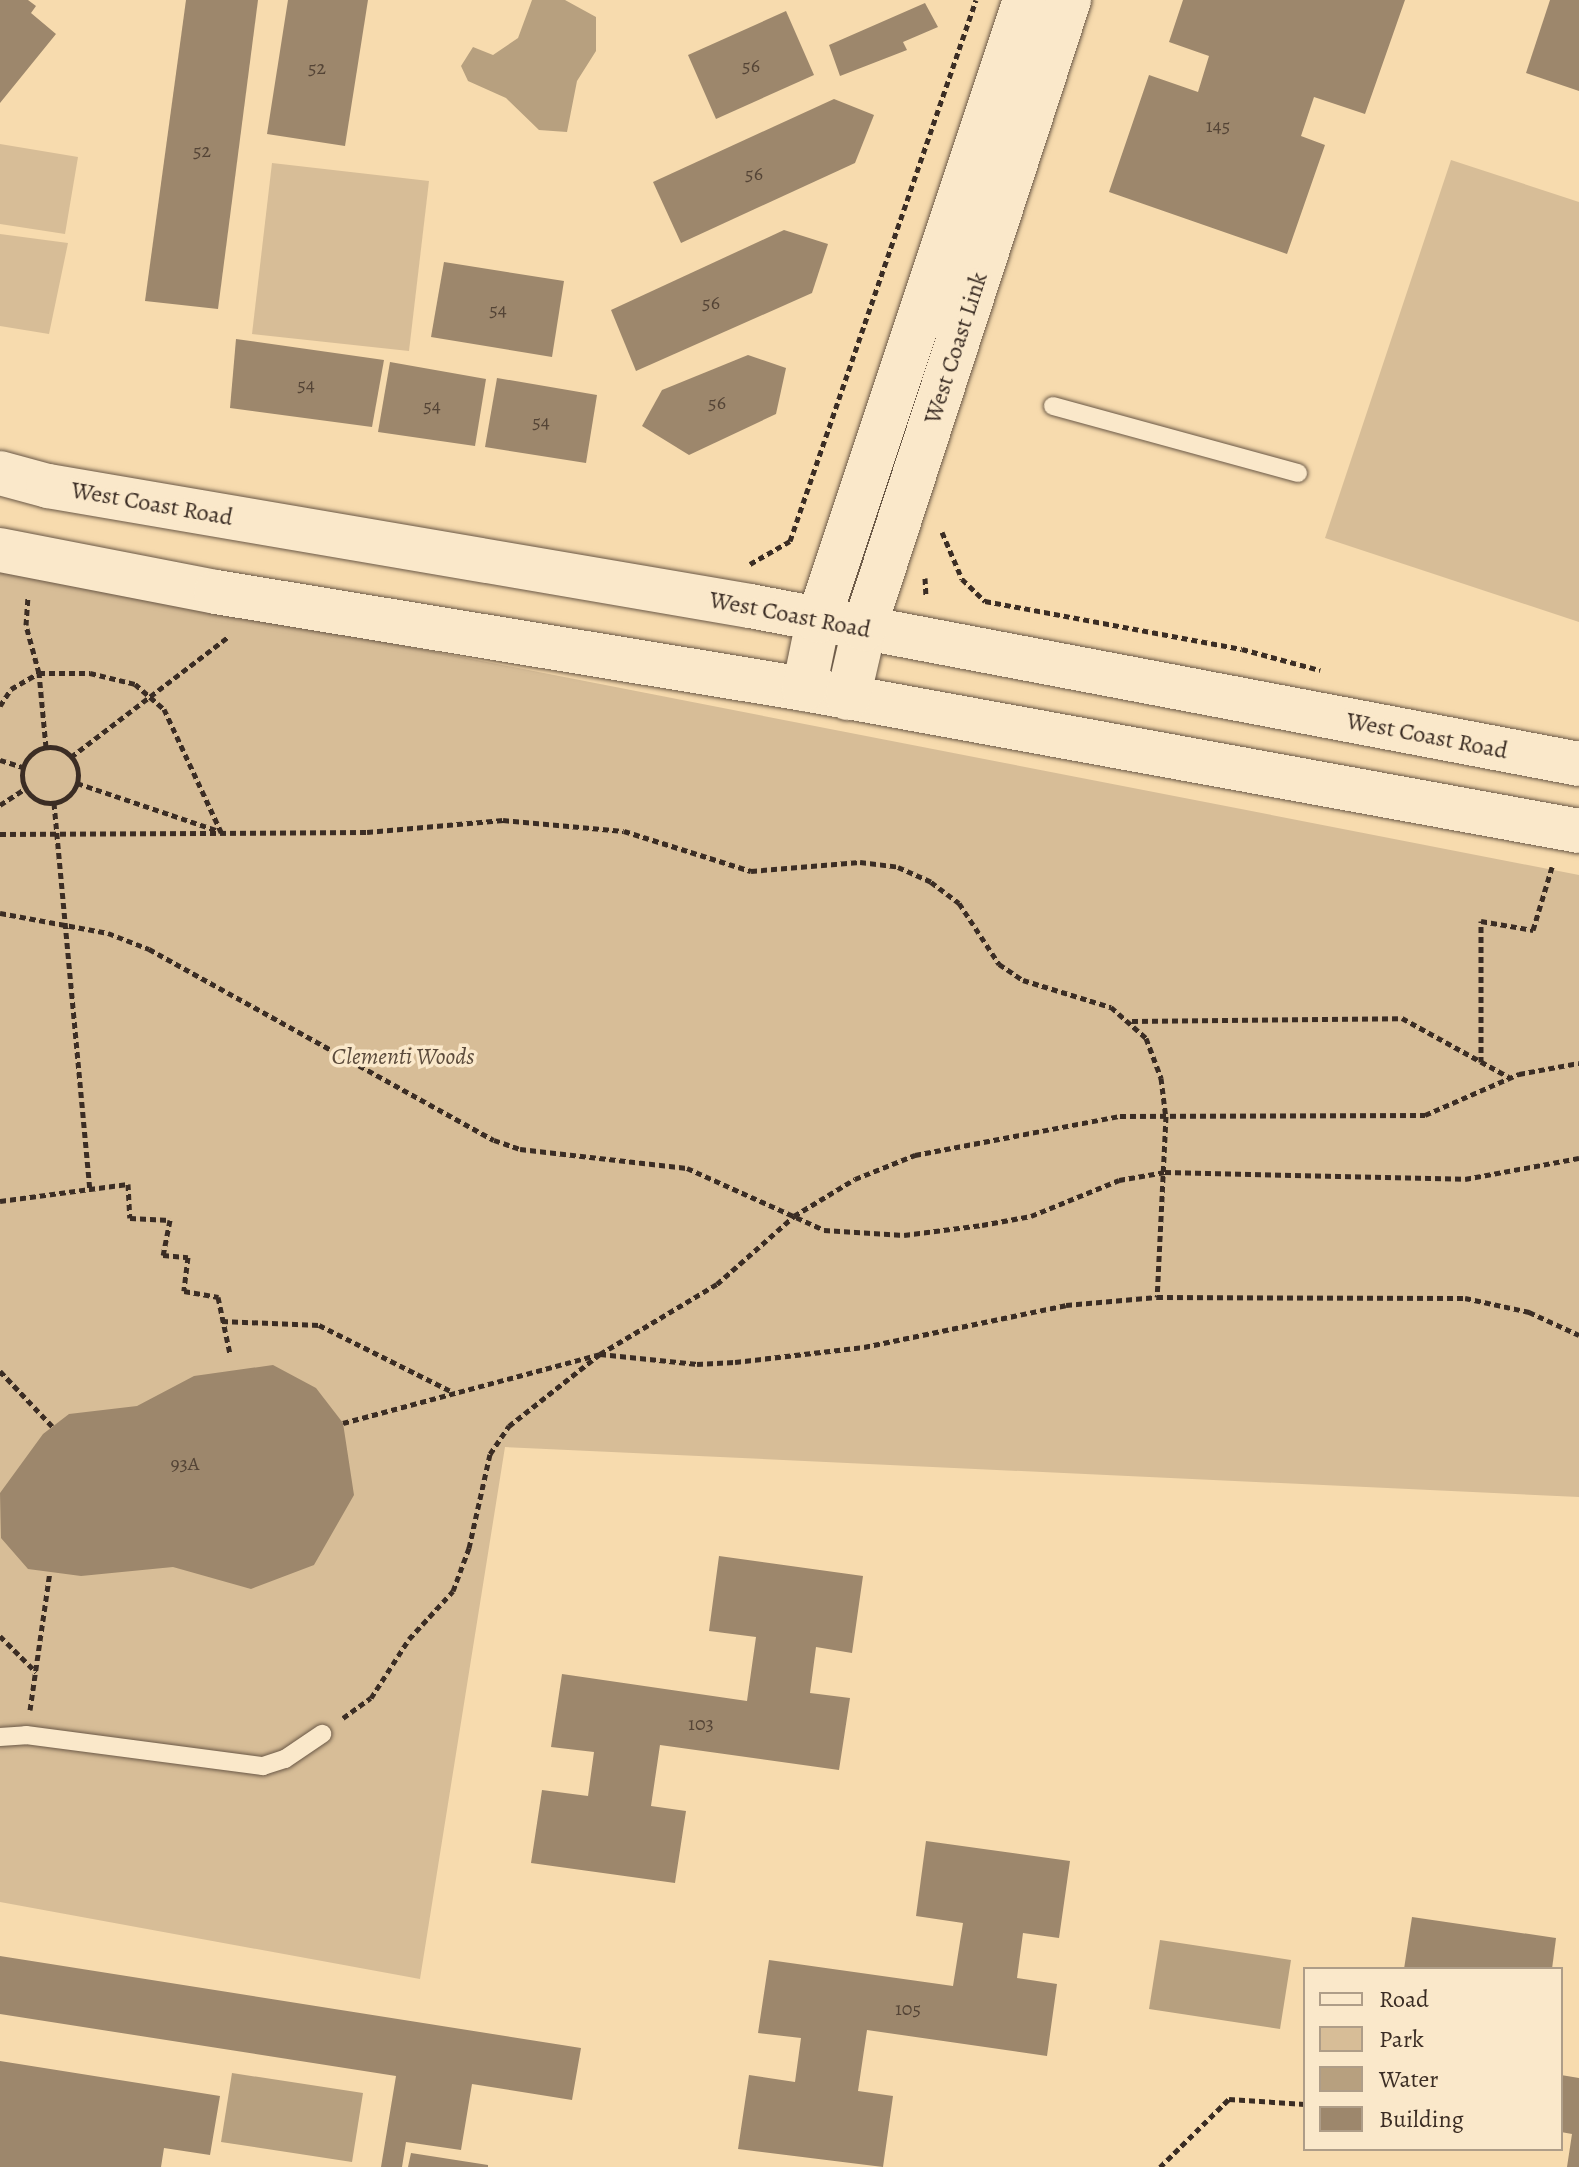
<!DOCTYPE html>
<html>
<head>
<meta charset="utf-8">
<style>
	body { margin:0 }
	#map { position:relative; width:1579px; height:2167px; overflow:hidden; background:#f7dbae; font-family:Alegreya,serif }
	div>[style] { position:absolute }
	.green>* { inset:0; background:#d7bd97 }
	.water>* { inset:0; background:#b7a07f }
	.building>* { inset:0; background:#9d876c }
	.path>* { height:5px; margin-top:-2.5px; transform-origin:0; background:repeating-linear-gradient(90deg,#3b2d24 0 6px,transparent 0 10px) }
	.path>.ring { margin:-2.5px; padding:0; box-sizing:content-box; background:none; border:5px solid #3b2d24; border-radius:50% }
	.roads { filter:drop-shadow(0 0 2px #6a5846) drop-shadow(0 0 2px #6a5846) }
	.service>* { height:18px; margin:-9px; padding:0 9px; transform-origin:9px; border-radius:9px; background:#fae8ca }
	.secondary>* { height:44px; margin:-22px; padding:0 22px; transform-origin:22px; border-radius:22px; background:#fae8ca }
	span { translate:-50% -50%; white-space:nowrap; text-align:center; line-height:1.15; -webkit-text-stroke:7px #fae8ca; paint-order:stroke }
	.number-label { font-size:20px; color:#544436 }
	.number-label span { -webkit-text-stroke-width:0 }
	.street-label { font-size:24px; color:#3b2d24 }
	.park-label { font-size:24px; color:#5a4a3b; font-style:italic }
	.legend { position:absolute; left:1303px; top:1967px; width:260px; height:184px; box-sizing:border-box; background:#fae8ca; border:2px solid #ae9d88; margin:0; padding:10px 14px; list-style:none; font-size:24px; color:#3b2d24 }
	.legend li { display:flex; align-items:center; gap:16px; height:40px }
	.legend b { width:40px; border:2px solid #ae9d88 }
</style>
</head>
<body>
<div id="map">
	<div class="green">
		<i style="clip-path:polygon(0 144px,78px 157px,65px 234px,0 224px)"></i>
		<i style="clip-path:polygon(1451px 160px,1579px 202px,1579px 622px,1325px 538px)"></i>
		<i style="clip-path:polygon(272px 163px,429px 181px,409px 351px,252px 334px)"></i>
		<i style="clip-path:polygon(0 234px,68px 243px,49px 334px,0 326px)"></i>
		<i style="clip-path:polygon(0 567px,1579px 875px,1579px 1497px,505px 1447px,420px 1979px,0 1902px)"></i>
	</div>
	<div class="water">
		<i style="clip-path:polygon(532px 0,565px 0,596px 17px,596px 51px,577px 81px,567px 132px,539px 130px,506px 98px,468px 81px,461px 66px,473px 47px,493px 55px,518px 38px)"></i>
		<i style="clip-path:polygon(1160px 1940px,1291px 1960px,1280px 2029px,1149px 2009px)"></i>
		<i style="clip-path:polygon(232px 2073px,363px 2093px,352px 2162px,221px 2142px)"></i>
	</div>
	<div class="building">
		<i style="clip-path:polygon(0 0,28px 0,36px 6px,31px 13px,56px 34px,0 103px)"></i>
		<i style="clip-path:polygon(186px 0,258px 0,218px 309px,145px 301px)"></i>
		<i style="clip-path:polygon(288px 0,368px 0,345px 146px,267px 134px)"></i>
		<i style="clip-path:polygon(1183px 0,1405px 0,1365px 114px,1314px 97px,1301px 136px,1325px 145px,1287px 254px,1109px 192px,1149px 75px,1198px 92px,1209px 56px,1169px 42px)"></i>
		<i style="clip-path:polygon(1550px 0,1579px 0,1579px 91px,1526px 73px)"></i>
		<i style="clip-path:polygon(925px 3px,938px 27px,903px 42px,907px 50px,840px 76px,829px 45px)"></i>
		<i style="clip-path:polygon(786px 11px,814px 75px,716px 119px,688px 55px)"></i>
		<i style="clip-path:polygon(834px 99px,874px 115px,855px 163px,681px 243px,653px 182px)"></i>
		<i style="clip-path:polygon(784px 230px,828px 244px,812px 293px,636px 371px,611px 310px)"></i>
		<i style="clip-path:polygon(444px 262px,564px 281px,552px 357px,431px 337px)"></i>
		<i style="clip-path:polygon(236px 339px,384px 360px,372px 427px,230px 408px)"></i>
		<i style="clip-path:polygon(748px 355px,786px 368px,776px 414px,689px 455px,642px 426px,662px 390px)"></i>
		<i style="clip-path:polygon(390px 362px,486px 379px,475px 446px,378px 432px)"></i>
		<i style="clip-path:polygon(497px 378px,597px 395px,586px 463px,485px 447px)"></i>
		<i style="clip-path:polygon(273px 1365px,316px 1388px,343px 1423px,354px 1495px,314px 1565px,251px 1589px,173px 1567px,81px 1576px,28px 1569px,1px 1538px,0 1493px,43px 1434px,69px 1414px,137px 1406px,194px 1376px)"></i>
		<i style="clip-path:polygon(719px 1556px,863px 1576px,852px 1653px,816px 1647px,810px 1693px,850px 1698px,839px 1770px,660px 1745px,651px 1806px,686px 1811px,675px 1883px,531px 1863px,542px 1790px,588px 1796px,594px 1752px,551px 1747px,562px 1674px,747px 1701px,756px 1637px,709px 1631px)"></i>
		<i style="clip-path:polygon(926px 1841px,1070px 1861px,1059px 1938px,1023px 1933px,1017px 1978px,1057px 1984px,1047px 2056px,867px 2030px,858px 2091px,893px 2096px,883px 2167px,738px 2149px,749px 2075px,795px 2082px,801px 2038px,758px 2033px,769px 1960px,953px 1986px,963px 1923px,916px 1916px)"></i>
		<i style="clip-path:polygon(1412px 1917px,1556px 1938px,1552px 1969px,1404px 1969px)"></i>
		<i style="clip-path:polygon(0 1956px,581px 2048px,572px 2100px,472px 2084px,461px 2150px,406px 2142px,402px 2167px,381px 2167px,396px 2076px,0 2014px)"></i>
		<i style="clip-path:polygon(0 2061px,220px 2096px,210px 2155px,164px 2148px,161px 2167px,0 2167px)"></i>
		<i style="clip-path:polygon(1561px 2075px,1579px 2078px,1579px 2167px,1567px 2167px,1572px 2134px,1561px 2132px)"></i>
		<i style="clip-path:polygon(411px 2153px,488px 2165px,488px 2167px,408px 2167px)"></i>
	</div>
	<div class="path">
		<i style="left:942px;top:532px;width:51px;rotate:66.9deg"></i>
		<i style="left:962px;top:579px;width:32px;rotate:44deg"></i>
		<i style="left:985px;top:601px;width:261px;rotate:10.6deg"></i>
		<i style="left:1242px;top:649px;width:81px;rotate:15.1deg"></i>
		<i style="left:750px;top:564px;width:46px;rotate:-29.9deg"></i>
		<i style="left:790px;top:541px;width:572px;rotate:-71.03deg"></i>
		<i style="left:925px;top:578px;width:19px;rotate:87deg"></i>
		<i style="left:0;top:706px;width:20px;rotate:-57deg"></i>
		<i style="left:11px;top:689px;width:32px;rotate:-30deg"></i>
		<i style="left:39px;top:673px;width:50px;rotate:-105.2deg"></i>
		<i style="left:26px;top:625px;width:29px;rotate:-86deg"></i>
		<i class="ring" style="left:22px;top:747px;width:51px;height:51px"></i>
		<i style="left:46px;top:747px;width:74px;rotate:-95.4deg"></i>
		<i style="left:39px;top:673px;width:51px"></i>
		<i style="left:90px;top:673px;width:46px;rotate:13.7deg"></i>
		<i style="left:135px;top:684px;width:38px;rotate:41deg"></i>
		<i style="left:164px;top:709px;width:136px;rotate:65.1deg"></i>
		<i style="left:71px;top:757px;width:199px;rotate:-37.4deg"></i>
		<i style="left:0;top:760px;width:24px;rotate:17deg"></i>
		<i style="left:77px;top:783px;width:147px;rotate:18.7deg"></i>
		<i style="left:54px;top:803px;width:388px;rotate:84.7deg"></i>
		<i style="left:0;top:805px;width:30px;rotate:-33deg"></i>
		<i style="left:0;top:834px;width:367px;rotate:-0.3deg"></i>
		<i style="left:367px;top:832px;width:137px;rotate:-5deg"></i>
		<i style="left:503px;top:820px;width:121px;rotate:5.2deg"></i>
		<i style="left:624px;top:831px;width:133px;rotate:17.5deg"></i>
		<i style="left:751px;top:871px;width:109px;rotate:-4.7deg"></i>
		<i style="left:860px;top:862px;width:38px;rotate:7deg"></i>
		<i style="left:898px;top:867px;width:36px;rotate:24deg"></i>
		<i style="left:931px;top:882px;width:35px;rotate:37deg"></i>
		<i style="left:959px;top:903px;width:73px;rotate:56.7deg"></i>
		<i style="left:999px;top:964px;width:29px;rotate:34deg"></i>
		<i style="left:1023px;top:980px;width:92px;rotate:17.1deg"></i>
		<i style="left:1111px;top:1007px;width:47px;rotate:41.5deg"></i>
		<i style="left:1146px;top:1038px;width:43px;rotate:69.4deg"></i>
		<i style="left:1161px;top:1078px;width:38px;rotate:83deg"></i>
		<i style="left:1166px;top:1116px;width:181px;rotate:92.8deg"></i>
		<i style="left:0;top:913px;width:110px;rotate:10.5deg"></i>
		<i style="left:108px;top:933px;width:44px;rotate:21.3deg"></i>
		<i style="left:149px;top:949px;width:394px;rotate:29deg"></i>
		<i style="left:494px;top:1140px;width:28px;rotate:19deg"></i>
		<i style="left:520px;top:1149px;width:168px;rotate:6.5deg"></i>
		<i style="left:687px;top:1168px;width:150px;rotate:24.3deg"></i>
		<i style="left:824px;top:1230px;width:80px;rotate:3.6deg"></i>
		<i style="left:904px;top:1235px;width:79px;rotate:-7.3deg"></i>
		<i style="left:982px;top:1225px;width:50px;rotate:-10.4deg"></i>
		<i style="left:1031px;top:1216px;width:95px;rotate:-22.2deg"></i>
		<i style="left:1119px;top:1180px;width:47px;rotate:-9.9deg"></i>
		<i style="left:1165px;top:1172px;width:300px;rotate:1.3deg"></i>
		<i style="left:1465px;top:1179px;width:116px;rotate:-10.4deg"></i>
		<i style="left:1132px;top:1021px;width:270px;rotate:-0.6deg"></i>
		<i style="left:1402px;top:1018px;width:122px;rotate:28.9deg"></i>
		<i style="left:1481px;top:1062px;width:141px;rotate:-90deg"></i>
		<i style="left:1481px;top:921px;width:53px;rotate:9.8deg"></i>
		<i style="left:1533px;top:930px;width:66px;rotate:-73.2deg"></i>
		<i style="left:0;top:1201px;width:129px;rotate:-7.6deg"></i>
		<i style="left:128px;top:1184px;width:34px;rotate:87deg"></i>
		<i style="left:130px;top:1218px;width:40px;rotate:2.9deg"></i>
		<i style="left:170px;top:1220px;width:36px;rotate:101deg"></i>
		<i style="left:163px;top:1255px;width:25px;rotate:5deg"></i>
		<i style="left:188px;top:1257px;width:34px;rotate:97deg"></i>
		<i style="left:184px;top:1291px;width:35px;rotate:10deg"></i>
		<i style="left:218px;top:1297px;width:58px;rotate:78.1deg"></i>
		<i style="left:222px;top:1321px;width:97px;rotate:2.4deg"></i>
		<i style="left:319px;top:1325px;width:150px;rotate:26.6deg"></i>
		<i style="left:0;top:1371px;width:76px;rotate:46.6deg"></i>
		<i style="left:343px;top:1423px;width:266px;rotate:-15deg"></i>
		<i style="left:600px;top:1354px;width:98px;rotate:5.9deg"></i>
		<i style="left:697px;top:1364px;width:38px;rotate:-3deg"></i>
		<i style="left:735px;top:1362px;width:130px;rotate:-6.6deg"></i>
		<i style="left:864px;top:1347px;width:206px;rotate:-11.7deg"></i>
		<i style="left:1066px;top:1305px;width:91px;rotate:-5deg"></i>
		<i style="left:1157px;top:1297px;width:308px;rotate:0.2deg"></i>
		<i style="left:1465px;top:1298px;width:66px;rotate:12.3deg"></i>
		<i style="left:1529px;top:1312px;width:55px;rotate:24.7deg"></i>
		<i style="left:0;top:1636px;width:51px;rotate:45deg"></i>
		<i style="left:30px;top:1710px;width:139px;rotate:-81.8deg"></i>
		<i style="left:343px;top:1718px;width:34px;rotate:-36deg"></i>
		<i style="left:371px;top:1698px;width:70px;rotate:-57.2deg"></i>
		<i style="left:409px;top:1639px;width:65px;rotate:-47.5deg"></i>
		<i style="left:453px;top:1591px;width:46px;rotate:-69.6deg"></i>
		<i style="left:469px;top:1548px;width:96px;rotate:-77.4deg"></i>
		<i style="left:490px;top:1454px;width:34px;rotate:-56deg"></i>
		<i style="left:509px;top:1426px;width:116px;rotate:-38.4deg"></i>
		<i style="left:600px;top:1354px;width:136px;rotate:-30.9deg"></i>
		<i style="left:717px;top:1284px;width:103px;rotate:-41.4deg"></i>
		<i style="left:794px;top:1216px;width:71px;rotate:-31.2deg"></i>
		<i style="left:855px;top:1179px;width:65px;rotate:-21.8deg"></i>
		<i style="left:915px;top:1155px;width:209px;rotate:-10.8deg"></i>
		<i style="left:1120px;top:1116px;width:305px;rotate:-0.2deg"></i>
		<i style="left:1425px;top:1115px;width:103px;rotate:-23.6deg"></i>
		<i style="left:1519px;top:1074px;width:61px;rotate:-10.4deg"></i>
		<i style="left:1160px;top:2167px;width:97px;rotate:-44.6deg"></i>
		<i style="left:1229px;top:2099px;width:76px;rotate:3.8deg"></i>
	</div>
	<div class="roads">
		<div class="service">
			<i style="left:1053px;top:406px;width:254px;rotate:15.3deg"></i>
			<i style="left:0;top:1737px;width:26px;rotate:-4deg"></i>
			<i style="left:26px;top:1735px;width:239px;rotate:7.5deg"></i>
			<i style="left:263px;top:1766px;width:23px;rotate:-18deg"></i>
			<i style="left:285px;top:1759px;width:45px;rotate:-34deg"></i>
		</div>
		<div class="secondary">
			<i style="left:0;top:473px;width:50px;rotate:15.2deg"></i>
			<i style="left:48px;top:486px;width:712px;rotate:9.7deg"></i>
			<i style="left:750px;top:606px;width:844px;rotate:10.79deg"></i>
			<i style="left:0;top:550px;width:220px;rotate:11deg"></i>
			<i style="left:216px;top:592px;width:596px;rotate:9.37deg"></i>
			<i style="left:804px;top:689px;width:788px;rotate:10.38deg"></i>
			<i style="left:804px;top:689px;width:69px;rotate:-78.4deg"></i>
			<i style="left:818px;top:621px;width:655px;rotate:-71.57deg"></i>
			<i style="left:848px;top:698px;width:71px;rotate:-76.9deg"></i>
			<i style="left:864px;top:629px;width:662px;rotate:-71.95deg"></i>
		</div>
	</div>
	<div class="number-label">
		<span style="left:751px;top:65px">56</span>
		<span style="left:317px;top:67px">52</span>
		<span style="left:1218px;top:125px">145</span>
		<span style="left:202px;top:150px">52</span>
		<span style="left:754px;top:173px">56</span>
		<span style="left:711px;top:302px">56</span>
		<span style="left:498px;top:309px">54</span>
		<span style="left:306px;top:384px">54</span>
		<span style="left:717px;top:402px">56</span>
		<span style="left:432px;top:405px">54</span>
		<span style="left:541px;top:421px">54</span>
		<span style="left:185px;top:1463px">93A</span>
		<span style="left:701px;top:1723px">103</span>
		<span style="left:908px;top:2008px">105</span>
	</div>
	<div class="street-label">
		<span style="left:956px;top:348px;rotate:-72deg">West Coast Link</span>
		<span style="left:152px;top:504px;rotate:10deg">West Coast Road</span>
		<span style="left:790px;top:615px;rotate:11deg">West Coast Road</span>
		<span style="left:1427px;top:736px;rotate:11deg">West Coast Road</span>
	</div>
	<div class="park-label">
		<span style="left:403px;top:1057px">Clementi Woods</span>
	</div>
	<ul class="legend">
	<li><b style="height:10px;background:#fae8ca"></b>Road</li>
	<li><b style="height:22px;background:#d7bd97"></b>Park</li>
	<li><b style="height:22px;background:#b7a07f"></b>Water</li>
	<li><b style="height:22px;background:#9d876c"></b>Building</li>
	</ul>
</div>
</body>
</html>
